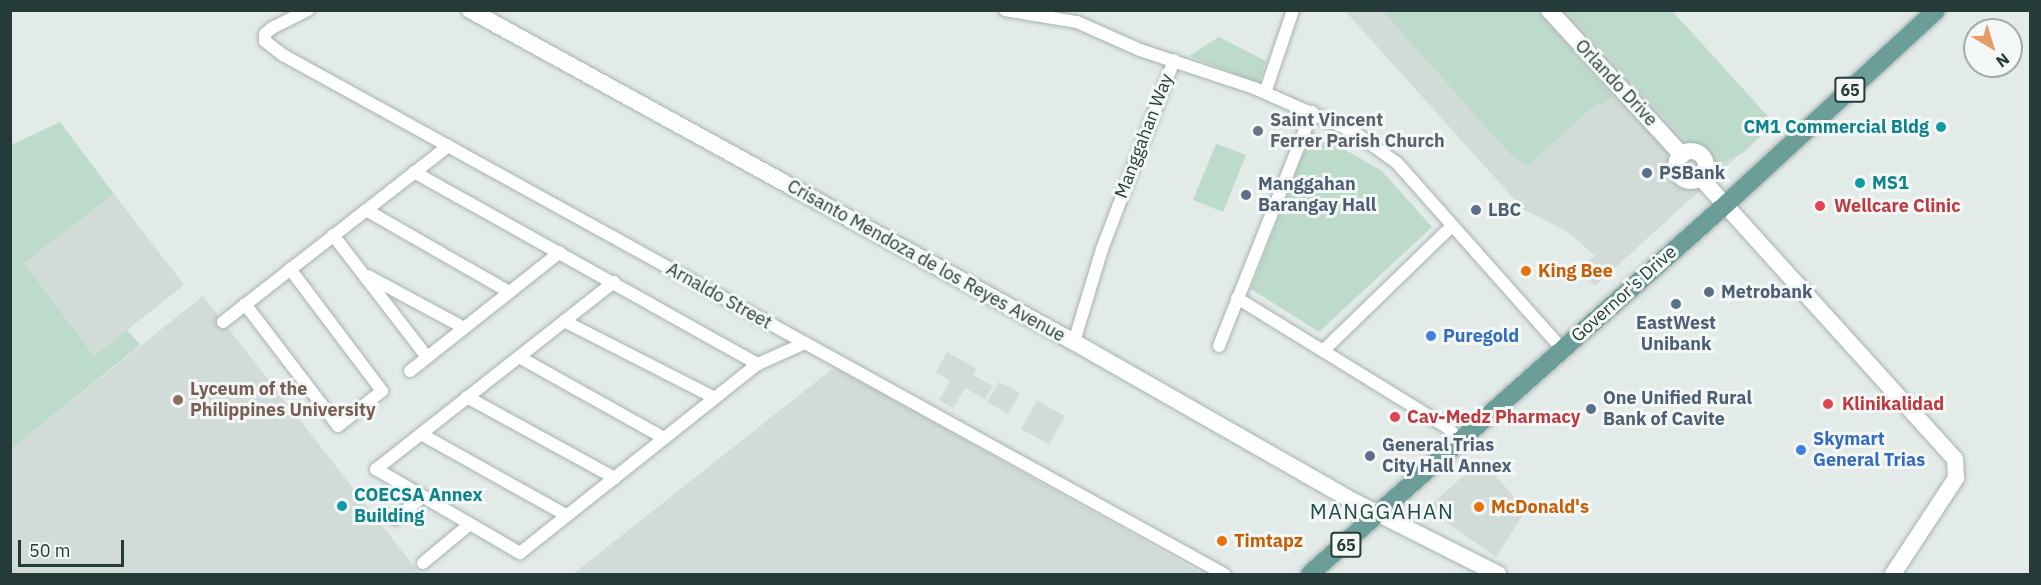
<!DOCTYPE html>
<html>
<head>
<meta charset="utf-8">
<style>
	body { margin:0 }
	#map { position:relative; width:2041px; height:585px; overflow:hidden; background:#e3ebe9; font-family:"IBM Plex Sans",sans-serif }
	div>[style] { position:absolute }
	.built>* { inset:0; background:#d1dbd8 }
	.green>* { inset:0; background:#bddbca }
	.roads { filter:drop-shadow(0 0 2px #a6b3b1) drop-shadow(0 0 2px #a6b3b1) }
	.street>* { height:12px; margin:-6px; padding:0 6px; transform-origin:6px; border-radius:6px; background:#fff }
	.secondary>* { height:16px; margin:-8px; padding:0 8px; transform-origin:8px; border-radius:8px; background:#fff }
	.secondary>.ring { margin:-8px; padding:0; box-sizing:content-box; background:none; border:16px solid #fff; border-radius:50% }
	.primary>* { height:18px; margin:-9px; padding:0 9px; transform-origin:9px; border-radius:9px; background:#6b9d99 }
	.dots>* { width:16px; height:16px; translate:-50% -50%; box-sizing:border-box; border:3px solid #f3f8f6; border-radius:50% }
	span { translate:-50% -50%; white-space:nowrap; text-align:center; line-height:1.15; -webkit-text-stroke:6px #f3f8f6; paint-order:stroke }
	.shield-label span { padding:2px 4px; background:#f3f8f6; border:2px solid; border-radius:4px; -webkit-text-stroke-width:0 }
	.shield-label { font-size:16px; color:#243b39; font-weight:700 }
	.street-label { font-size:18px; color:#243b39 }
	.worship-label { font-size:18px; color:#5b616d; font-weight:700 }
	.left { translate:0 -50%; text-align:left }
	.culture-label { font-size:18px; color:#0d838f; font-weight:700 }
	.right { translate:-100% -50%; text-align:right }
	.service-label { font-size:18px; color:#4e5e75; font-weight:700 }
	.health-label { font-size:18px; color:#be3a42; font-weight:700 }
	.food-label { font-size:18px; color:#c56008; font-weight:700 }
	.shop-label { font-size:18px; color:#366cbe; font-weight:700 }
	.education-label { font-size:18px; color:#785e54; font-weight:700 }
	.quarter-label { font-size:21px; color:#214c49; letter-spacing:1.5px }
	.frame { position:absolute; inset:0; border:12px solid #243b39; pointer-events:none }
	.north { position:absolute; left:1963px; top:18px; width:60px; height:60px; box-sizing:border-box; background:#f3f8f6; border:2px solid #a0acaa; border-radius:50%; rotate:142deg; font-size:16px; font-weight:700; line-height:24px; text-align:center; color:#243b39 }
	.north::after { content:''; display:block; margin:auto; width:21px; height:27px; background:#e79b65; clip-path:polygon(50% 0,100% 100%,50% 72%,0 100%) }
	.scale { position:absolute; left:18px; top:540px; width:106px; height:27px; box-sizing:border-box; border:3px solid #243b39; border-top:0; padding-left:8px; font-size:18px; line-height:21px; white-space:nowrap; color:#243b39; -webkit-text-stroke:4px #f3f8f6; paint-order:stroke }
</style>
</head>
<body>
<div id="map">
	<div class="built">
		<i style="clip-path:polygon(1345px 11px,1672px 11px,1774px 123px,1595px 286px,1579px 269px,1595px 256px,1568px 232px,1523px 209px)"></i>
		<i style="clip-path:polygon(114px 194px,184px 285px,94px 356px,24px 263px)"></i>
		<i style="clip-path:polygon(203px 296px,420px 574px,11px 574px,11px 449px)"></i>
		<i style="clip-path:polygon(947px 352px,976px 368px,973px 375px,993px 386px,985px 399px,965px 388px,953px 408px,939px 400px,950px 381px,936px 372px)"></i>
		<i style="clip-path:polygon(831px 370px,840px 370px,1203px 574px,573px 574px)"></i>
		<i style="clip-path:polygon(999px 382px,1020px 393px,1008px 414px,987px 402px)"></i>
		<i style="clip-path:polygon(1037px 401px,1065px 416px,1049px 444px,1021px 429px)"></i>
		<i style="clip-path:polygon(1481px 460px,1526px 510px,1496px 557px,1437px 516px,1433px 503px)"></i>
	</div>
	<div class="green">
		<i style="clip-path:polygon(1383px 11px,1536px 11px,1612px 96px,1602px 105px,1599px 102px,1528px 165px,1511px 155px)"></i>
		<i style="clip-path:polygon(1566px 11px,1672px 11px,1774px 123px,1743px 153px,1717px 164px,1685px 140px)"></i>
		<i style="clip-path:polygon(1219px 37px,1266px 61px,1259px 83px,1189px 56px)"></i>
		<i style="clip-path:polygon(60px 122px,114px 194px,24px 263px,94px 356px,127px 330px,140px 345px,11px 449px,11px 145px)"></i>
		<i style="clip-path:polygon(1312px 131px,1382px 171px,1432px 227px,1319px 332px,1251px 289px)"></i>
		<i style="clip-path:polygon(1216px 144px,1246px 155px,1223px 212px,1193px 200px)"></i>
	</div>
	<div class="roads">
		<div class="street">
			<i style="left:308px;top:10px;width:40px;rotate:153.4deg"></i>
			<i style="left:272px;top:28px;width:9px;rotate:139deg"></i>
			<i style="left:265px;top:34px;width:7px;rotate:90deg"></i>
			<i style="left:265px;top:41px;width:23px;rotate:38deg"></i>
			<i style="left:283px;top:55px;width:1075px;rotate:28.88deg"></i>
			<i style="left:1005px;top:10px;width:73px;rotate:9.5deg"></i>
			<i style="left:1077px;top:22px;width:69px;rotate:24deg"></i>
			<i style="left:1140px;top:50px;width:120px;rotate:18.4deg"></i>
			<i style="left:1254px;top:88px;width:109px;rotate:23.7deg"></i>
			<i style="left:1354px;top:132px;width:53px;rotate:35.8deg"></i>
			<i style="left:1397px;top:163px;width:250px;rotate:48.4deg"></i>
			<i style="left:1267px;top:87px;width:81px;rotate:-71.3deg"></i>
			<i style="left:414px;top:172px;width:394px;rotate:29.2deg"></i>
			<i style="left:366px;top:210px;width:165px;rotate:29.8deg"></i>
			<i style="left:333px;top:235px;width:154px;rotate:52.4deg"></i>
			<i style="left:368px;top:276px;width:109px;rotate:28.4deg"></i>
			<i style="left:614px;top:282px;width:303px;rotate:141.8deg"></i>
			<i style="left:376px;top:469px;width:167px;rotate:30.3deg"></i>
			<i style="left:520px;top:553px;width:304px;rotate:-38.5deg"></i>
			<i style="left:758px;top:364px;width:49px;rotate:-24deg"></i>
			<i style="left:1237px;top:298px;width:246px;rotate:31.6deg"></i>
			<i style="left:1447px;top:427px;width:21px;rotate:47deg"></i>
			<i style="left:245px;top:304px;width:153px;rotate:52.7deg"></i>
			<i style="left:338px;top:426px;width:56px;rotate:-38.5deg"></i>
			<i style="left:382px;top:391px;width:153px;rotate:-127deg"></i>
			<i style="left:564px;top:321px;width:169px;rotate:27deg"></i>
			<i style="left:223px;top:322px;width:286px;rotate:-38deg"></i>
			<i style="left:1074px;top:342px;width:97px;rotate:-73.2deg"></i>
			<i style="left:1102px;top:249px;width:202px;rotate:-69.1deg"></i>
			<i style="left:1219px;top:346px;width:252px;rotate:-68.3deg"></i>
			<i style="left:1323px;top:351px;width:180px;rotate:-44.1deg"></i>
			<i style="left:519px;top:357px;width:166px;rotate:29.2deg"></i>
			<i style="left:410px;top:371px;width:191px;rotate:-38.4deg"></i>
			<i style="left:467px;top:397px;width:169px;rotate:28.7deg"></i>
			<i style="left:421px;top:434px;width:166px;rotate:29.2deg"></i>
			<i style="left:395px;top:519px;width:36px;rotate:-39deg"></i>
			<i style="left:423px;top:563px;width:61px;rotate:-39.7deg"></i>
		</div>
		<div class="secondary">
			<i style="left:470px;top:10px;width:689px;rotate:28.8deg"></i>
			<i style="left:1074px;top:342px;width:314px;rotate:29.7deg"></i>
			<i style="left:1347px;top:498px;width:169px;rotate:26.7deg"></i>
			<i style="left:1549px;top:10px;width:197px;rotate:47.5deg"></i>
			<i class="ring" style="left:1676px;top:151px;width:14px;height:14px"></i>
			<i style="left:1700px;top:177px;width:380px;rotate:47.9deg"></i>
			<i style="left:1955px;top:459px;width:19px;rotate:87deg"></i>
			<i style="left:1956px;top:478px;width:115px;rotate:123.3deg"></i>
		</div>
		<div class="primary">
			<i style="left:1310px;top:574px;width:555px;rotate:-41.64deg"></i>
			<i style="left:1725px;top:205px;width:287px;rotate:-42.7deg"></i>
		</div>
	</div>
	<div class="dots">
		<i style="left:1941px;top:127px;background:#0f9aa8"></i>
		<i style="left:1258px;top:131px;background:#6b7280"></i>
		<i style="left:1647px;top:173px;background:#5c6f8a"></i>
		<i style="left:1860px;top:183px;background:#0f9aa8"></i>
		<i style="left:1246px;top:195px;background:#5c6f8a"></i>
		<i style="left:1820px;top:206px;background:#e0444e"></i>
		<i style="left:1476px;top:210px;background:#5c6f8a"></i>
		<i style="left:1526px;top:271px;background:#e8710a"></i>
		<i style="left:1709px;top:292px;background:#5c6f8a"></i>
		<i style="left:1676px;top:304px;background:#5c6f8a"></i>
		<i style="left:1431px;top:336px;background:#3f7fe0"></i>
		<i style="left:178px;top:400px;background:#8d6e63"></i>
		<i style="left:1828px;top:404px;background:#e0444e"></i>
		<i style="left:1591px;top:409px;background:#5c6f8a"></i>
		<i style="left:1395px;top:417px;background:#e0444e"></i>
		<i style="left:1801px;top:450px;background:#3f7fe0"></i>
		<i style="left:1370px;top:456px;background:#5c6f8a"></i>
		<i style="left:342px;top:506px;background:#0f9aa8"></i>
		<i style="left:1479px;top:507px;background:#e8710a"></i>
		<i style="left:1222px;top:541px;background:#e8710a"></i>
	</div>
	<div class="shield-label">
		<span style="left:1850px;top:90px">65</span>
		<span style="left:1346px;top:545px">65</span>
	</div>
	<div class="street-label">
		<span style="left:1616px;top:83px;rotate:47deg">Orlando Drive</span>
		<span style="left:1144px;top:136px;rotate:-69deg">Manggahan Way</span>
		<span style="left:926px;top:261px;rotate:29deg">Crisanto Mendoza de los Reyes Avenue</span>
		<span style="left:1624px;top:294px;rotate:-42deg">Governor's Drive</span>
		<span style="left:719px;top:296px;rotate:29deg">Arnaldo Street</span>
	</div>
	<div class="worship-label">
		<span class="left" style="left:1270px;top:131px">Saint Vincent<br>Ferrer Parish Church</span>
	</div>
	<div class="culture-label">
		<span class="right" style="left:1929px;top:127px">CM1 Commercial Bldg</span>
		<span class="left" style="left:1872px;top:183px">MS1</span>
		<span class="left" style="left:354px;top:506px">COECSA Annex<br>Building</span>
	</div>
	<div class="service-label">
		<span class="left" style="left:1659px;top:173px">PSBank</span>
		<span class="left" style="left:1258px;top:195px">Manggahan<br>Barangay Hall</span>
		<span class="left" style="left:1488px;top:210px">LBC</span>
		<span class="left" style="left:1721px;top:292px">Metrobank</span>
		<span style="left:1676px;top:334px">EastWest<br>Unibank</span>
		<span class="left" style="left:1603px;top:409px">One Unified Rural<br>Bank of Cavite</span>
		<span class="left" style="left:1382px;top:456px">General Trias<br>City Hall Annex</span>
	</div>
	<div class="health-label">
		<span class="left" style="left:1834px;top:206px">Wellcare Clinic</span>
		<span class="left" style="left:1842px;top:404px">Klinikalidad</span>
		<span class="left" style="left:1407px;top:417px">Cav-Medz Pharmacy</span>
	</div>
	<div class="food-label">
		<span class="left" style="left:1538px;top:271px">King Bee</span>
		<span class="left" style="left:1491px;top:507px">McDonald's</span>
		<span class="left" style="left:1234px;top:541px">Timtapz</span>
	</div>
	<div class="shop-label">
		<span class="left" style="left:1443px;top:336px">Puregold</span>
		<span class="left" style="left:1813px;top:450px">Skymart<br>General Trias</span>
	</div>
	<div class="education-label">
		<span class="left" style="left:190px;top:400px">Lyceum of the<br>Philippines University</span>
	</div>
	<div class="quarter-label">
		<span style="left:1382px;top:511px">MANGGAHAN</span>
	</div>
	<div class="frame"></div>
	<div class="north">N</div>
	<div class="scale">50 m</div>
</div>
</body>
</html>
